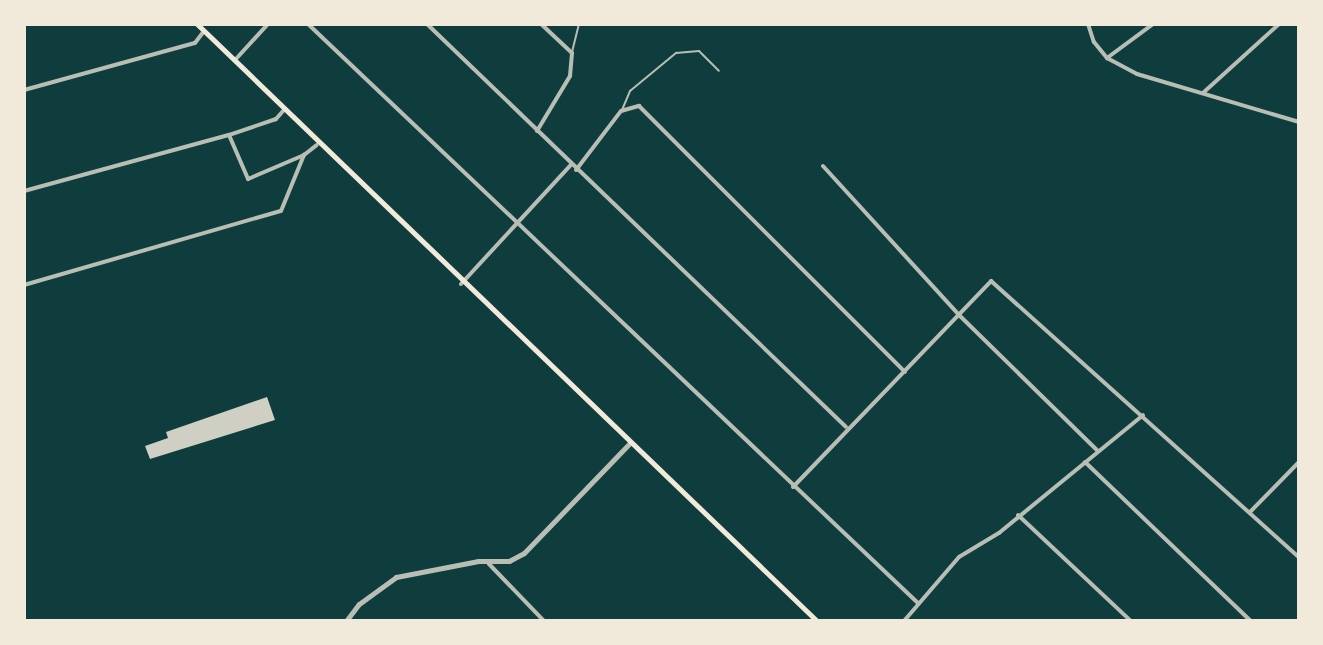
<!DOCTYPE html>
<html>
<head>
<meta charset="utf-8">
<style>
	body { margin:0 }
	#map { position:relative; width:1323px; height:645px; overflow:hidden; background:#0f3d3e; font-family:"Golos Text",sans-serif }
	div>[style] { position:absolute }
	.building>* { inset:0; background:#cfcfc3 }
	.service>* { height:2px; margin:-1px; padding:0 1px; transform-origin:1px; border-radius:1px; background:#b8beb3 }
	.minor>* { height:4px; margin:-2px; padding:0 2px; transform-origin:2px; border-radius:2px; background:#b8beb3 }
	.tertiary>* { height:5px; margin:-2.5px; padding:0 2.5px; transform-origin:2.5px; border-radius:2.5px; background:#b8beb3 }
	.secondary>* { height:5px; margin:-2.5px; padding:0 2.5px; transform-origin:2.5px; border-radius:2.5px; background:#f1e9da }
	span { translate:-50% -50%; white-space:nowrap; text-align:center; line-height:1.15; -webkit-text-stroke:6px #f1e9da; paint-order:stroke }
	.frame { position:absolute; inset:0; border:26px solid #f1e9da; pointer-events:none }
</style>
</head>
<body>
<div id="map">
	<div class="building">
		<i style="clip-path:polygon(267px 397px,275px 420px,150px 459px,145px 446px,168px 438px,166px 432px)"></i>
	</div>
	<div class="service">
		<i style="left:572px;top:52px;width:29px;rotate:-76deg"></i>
		<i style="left:622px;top:110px;width:21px;rotate:-67deg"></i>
		<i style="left:630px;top:91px;width:60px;rotate:-39.6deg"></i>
		<i style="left:676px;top:53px;width:23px;rotate:-5deg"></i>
		<i style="left:699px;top:51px;width:28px;rotate:45deg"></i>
	</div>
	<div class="minor">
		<i style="left:308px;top:24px;width:841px;rotate:43.51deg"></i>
		<i style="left:427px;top:24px;width:581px;rotate:43.88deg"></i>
		<i style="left:1088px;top:24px;width:19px;rotate:72deg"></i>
		<i style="left:1094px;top:42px;width:21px;rotate:51deg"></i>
		<i style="left:1107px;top:58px;width:34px;rotate:28deg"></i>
		<i style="left:1137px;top:74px;width:169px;rotate:16.5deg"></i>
		<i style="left:1107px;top:58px;width:57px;rotate:-36.5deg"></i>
		<i style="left:235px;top:60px;width:49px;rotate:-47.5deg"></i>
		<i style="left:24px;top:90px;width:177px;rotate:-15.4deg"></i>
		<i style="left:195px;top:43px;width:15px;rotate:-53deg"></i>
		<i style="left:1204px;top:92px;width:101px;rotate:-42.2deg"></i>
		<i style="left:283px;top:111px;width:11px;rotate:131deg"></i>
		<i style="left:276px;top:119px;width:50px;rotate:161.2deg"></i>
		<i style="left:229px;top:135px;width:48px;rotate:66.6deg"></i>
		<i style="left:248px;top:179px;width:61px;rotate:-23.2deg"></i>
		<i style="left:537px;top:131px;width:64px;rotate:-59deg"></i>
		<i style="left:570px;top:76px;width:23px;rotate:-85deg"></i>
		<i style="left:572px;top:53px;width:42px;rotate:-136.9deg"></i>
		<i style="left:823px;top:166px;width:203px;rotate:47.6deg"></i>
		<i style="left:960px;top:316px;width:193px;rotate:44.4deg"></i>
		<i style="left:576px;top:170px;width:74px;rotate:-52.7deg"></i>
		<i style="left:621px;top:111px;width:19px;rotate:-16deg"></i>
		<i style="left:639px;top:106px;width:376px;rotate:45deg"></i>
		<i style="left:24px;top:191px;width:213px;rotate:-15.3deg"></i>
		<i style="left:461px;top:284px;width:162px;rotate:-47.3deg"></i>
		<i style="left:24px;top:285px;width:267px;rotate:-16.1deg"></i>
		<i style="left:281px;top:211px;width:61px;rotate:-67.7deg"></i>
		<i style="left:304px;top:155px;width:16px;rotate:-38deg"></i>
		<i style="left:1085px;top:462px;width:230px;rotate:43.8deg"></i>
		<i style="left:793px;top:487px;width:286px;rotate:-46.1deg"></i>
		<i style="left:991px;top:281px;width:414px;rotate:41.9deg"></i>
		<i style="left:1250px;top:512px;width:70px;rotate:-45.6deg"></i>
		<i style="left:1018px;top:515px;width:155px;rotate:43.2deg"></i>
		<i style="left:489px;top:564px;width:79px;rotate:46deg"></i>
		<i style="left:904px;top:621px;width:84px;rotate:-49.3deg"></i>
		<i style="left:959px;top:557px;width:47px;rotate:-31deg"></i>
		<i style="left:999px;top:533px;width:186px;rotate:-39.3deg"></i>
	</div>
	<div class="tertiary">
		<i style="left:346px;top:621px;width:21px;rotate:-53deg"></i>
		<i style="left:359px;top:604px;width:46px;rotate:-36.1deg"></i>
		<i style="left:396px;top:577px;width:84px;rotate:-11deg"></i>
		<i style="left:478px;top:561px;width:31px"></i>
		<i style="left:509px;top:561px;width:17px;rotate:-28deg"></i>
		<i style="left:524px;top:553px;width:153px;rotate:-46.1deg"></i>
	</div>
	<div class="secondary">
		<i style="left:197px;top:24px;width:861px;rotate:43.92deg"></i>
	</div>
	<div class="frame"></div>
</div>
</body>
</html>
